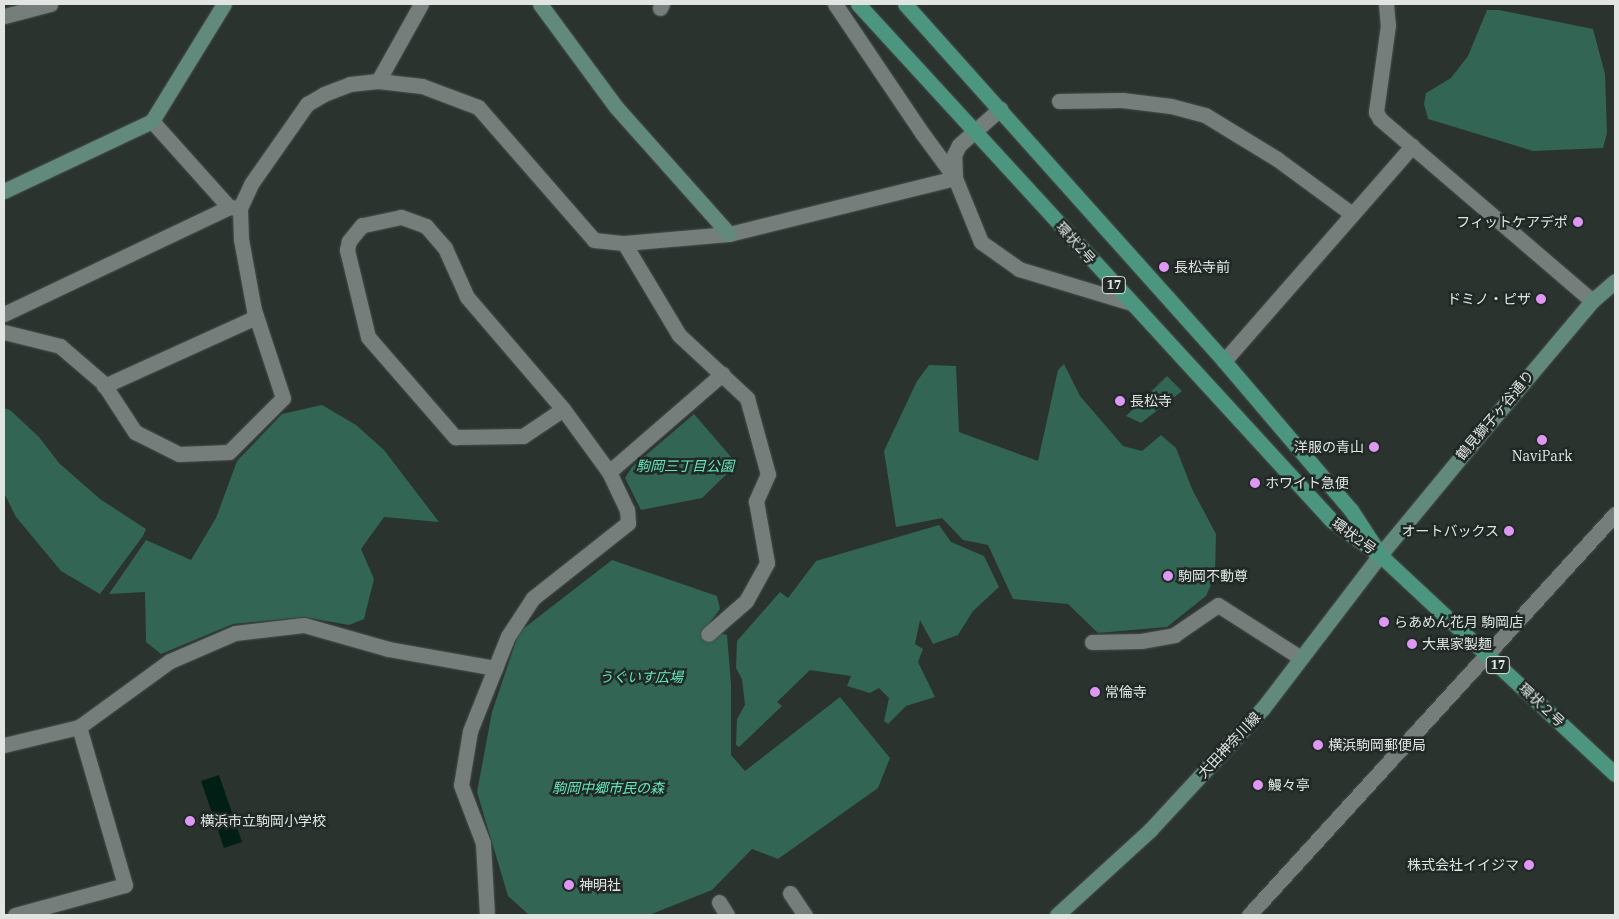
<!DOCTYPE html>
<html>
<head>
<meta charset="utf-8">
<style>
	body { margin:0 }
	#map { position:relative; width:1619px; height:919px; overflow:hidden; background:#2b332f; font-family:"IBM Plex Serif","Noto Sans JP",serif }
	div>[style] { position:absolute }
	.green>* { inset:0; background:#326553 }
	.water>* { inset:0; background:#021f15 }
	.roads { filter:drop-shadow(0 0 1px #484f4d) drop-shadow(0 0 1px #484f4d) }
	.street>* { height:15px; margin:-7.5px; padding:0 7.5px; transform-origin:7.5px; border-radius:7.5px; background:#757e7a }
	.secondary>* { height:15px; margin:-7.5px; padding:0 7.5px; transform-origin:7.5px; border-radius:7.5px; background:#618a7c }
	.primary>* { height:15px; margin:-7.5px; padding:0 7.5px; transform-origin:7.5px; border-radius:7.5px; background:#4c967f }
	.dots>* { width:14px; height:14px; translate:-50% -50%; box-sizing:border-box; border:2px solid #212926; border-radius:50% }
	span { translate:-50% -50%; white-space:nowrap; text-align:center; line-height:1.15; -webkit-text-stroke:5px #212926; paint-order:stroke }
	.shield-label span { padding:1px 4px; background:#212926; border:1px solid; border-radius:4px; -webkit-text-stroke-width:0 }
	.shield-label { font-size:12px; color:#e0e5e2; font-weight:700 }
	.poi-label { font-size:14px; color:#e0e5e2 }
	.right { translate:-100% -50%; text-align:right }
	.left { translate:0 -50%; text-align:left }
	.street-label { font-size:14px; color:#e0e5e2 }
	.park-label { font-size:14px; color:#65e8bc; font-style:italic }
	.frame { position:absolute; inset:0; border:5px solid #e0e5e2; pointer-events:none }
</style>
</head>
<body>
<div id="map">
	<div class="green">
		<i style="clip-path:polygon(1487px 10px,1499px 10px,1593px 29px,1605px 74px,1607px 133px,1603px 148px,1533px 151px,1428px 119px,1424px 104px,1426px 93px,1451px 78px,1468px 56px)"></i>
		<i style="clip-path:polygon(1064px 364px,1080px 396px,1123px 446px,1142px 451px,1161px 435px,1176px 448px,1192px 489px,1216px 534px,1215px 576px,1206px 596px,1167px 627px,1098px 633px,1068px 604px,1013px 599px,988px 545px,963px 540px,942px 518px,896px 527px,884px 451px,917px 381px,929px 365px,956px 366px,959px 432px,1038px 461px,1058px 370px)"></i>
		<i style="clip-path:polygon(1167px 376px,1182px 391px,1141px 423px,1126px 416px)"></i>
		<i style="clip-path:polygon(322px 405px,356px 425px,384px 450px,439px 522px,384px 517px,361px 549px,374px 579px,364px 619px,349px 625px,304px 617px,233px 624px,161px 654px,146px 642px,145px 592px,109px 594px,146px 540px,191px 560px,216px 518px,237px 461px,282px 414px)"></i>
		<i style="clip-path:polygon(4px 408px,10px 410px,39px 437px,59px 463px,100px 499px,146px 529px,143px 536px,100px 594px,61px 571px,16px 517px,4px 493px)"></i>
		<i style="clip-path:polygon(694px 414px,737px 464px,702px 498px,641px 510px,625px 478px,632px 467px)"></i>
		<i style="clip-path:polygon(939px 525px,951px 542px,984px 556px,999px 587px,973px 611px,958px 635px,933px 644px,920px 620px,915px 644px,923px 649px,918px 662px,935px 697px,906px 706px,888px 724px,884px 721px,889px 698px,879px 688px,870px 693px,847px 686px,851px 676px,810px 670px,777px 702px,782px 706px,739px 747px,736px 745px,737px 719px,745px 705px,742px 679px,736px 668px,737px 641px,780px 592px,788px 598px,816px 561px)"></i>
		<i style="clip-path:polygon(612px 560px,717px 596px,720px 609px,704px 630px,727px 635px,731px 684px,731px 755px,745px 771px,840px 697px,890px 758px,878px 788px,778px 859px,752px 849px,712px 890px,649px 915px,529px 915px,508px 896px,477px 792px,492px 712px,519px 632px)"></i>
	</div>
	<div class="water">
		<i style="clip-path:polygon(219px 775px,242px 842px,224px 848px,201px 781px)"></i>
	</div>
	<div class="roads">
		<div class="street">
			<i style="left:835px;top:4px;width:156px;rotate:56deg"></i>
			<i style="left:922px;top:133px;width:56px;rotate:53.7deg"></i>
			<i style="left:955px;top:178px;width:69px;rotate:67.9deg"></i>
			<i style="left:981px;top:242px;width:47px;rotate:35.4deg"></i>
			<i style="left:1019px;top:269px;width:117px;rotate:16.9deg"></i>
			<i style="left:1386px;top:4px;width:21px;rotate:85deg"></i>
			<i style="left:1388px;top:25px;width:88px;rotate:97.9deg"></i>
			<i style="left:1376px;top:112px;width:8px;rotate:60deg"></i>
			<i style="left:1380px;top:119px;width:279px;rotate:40.6deg"></i>
			<i style="left:660px;top:8px;width:4px;rotate:-63deg"></i>
			<i style="left:4px;top:16px;width:48px;rotate:-14.6deg"></i>
			<i style="left:378px;top:81px;width:88px;rotate:-60.8deg"></i>
			<i style="left:1059px;top:101px;width:63px;rotate:-0.9deg"></i>
			<i style="left:1122px;top:100px;width:49px;rotate:7deg"></i>
			<i style="left:1171px;top:106px;width:35px;rotate:15deg"></i>
			<i style="left:1205px;top:115px;width:84px;rotate:31.4deg"></i>
			<i style="left:1277px;top:159px;width:93px;rotate:36.3deg"></i>
			<i style="left:152px;top:121px;width:115px;rotate:48.2deg"></i>
			<i style="left:955px;top:178px;width:23px;rotate:-92deg"></i>
			<i style="left:954px;top:155px;width:11px;rotate:-63deg"></i>
			<i style="left:959px;top:145px;width:55px;rotate:-41.3deg"></i>
			<i style="left:624px;top:243px;width:107px;rotate:59.1deg"></i>
			<i style="left:679px;top:335px;width:93px;rotate:42.8deg"></i>
			<i style="left:747px;top:398px;width:79px;rotate:74.6deg"></i>
			<i style="left:768px;top:474px;width:30px;rotate:114deg"></i>
			<i style="left:756px;top:501px;width:63px;rotate:79.9deg"></i>
			<i style="left:767px;top:563px;width:43px;rotate:118.9deg"></i>
			<i style="left:746px;top:601px;width:50px;rotate:139deg"></i>
			<i style="left:4px;top:314px;width:249px;rotate:-25.4deg"></i>
			<i style="left:229px;top:207px;width:11px;rotate:5deg"></i>
			<i style="left:4px;top:332px;width:58px;rotate:14deg"></i>
			<i style="left:60px;top:346px;width:57px;rotate:40.7deg"></i>
			<i style="left:103px;top:383px;width:59px;rotate:56.9deg"></i>
			<i style="left:135px;top:432px;width:49px;rotate:26.6deg"></i>
			<i style="left:179px;top:454px;width:50px;rotate:-2.3deg"></i>
			<i style="left:229px;top:452px;width:76px;rotate:-45deg"></i>
			<i style="left:283px;top:398px;width:93px;rotate:-108.2deg"></i>
			<i style="left:254px;top:310px;width:72px;rotate:-100.4deg"></i>
			<i style="left:241px;top:239px;width:31px;rotate:-92deg"></i>
			<i style="left:240px;top:208px;width:26px;rotate:-65deg"></i>
			<i style="left:251px;top:184px;width:98px;rotate:-55deg"></i>
			<i style="left:307px;top:104px;width:20px;rotate:-30deg"></i>
			<i style="left:324px;top:94px;width:28px;rotate:-21deg"></i>
			<i style="left:350px;top:84px;width:28px;rotate:-6deg"></i>
			<i style="left:378px;top:81px;width:44px;rotate:6.5deg"></i>
			<i style="left:422px;top:86px;width:60px;rotate:20.6deg"></i>
			<i style="left:478px;top:107px;width:176px;rotate:48.9deg"></i>
			<i style="left:594px;top:240px;width:30px;rotate:6deg"></i>
			<i style="left:624px;top:243px;width:105px;rotate:-4.9deg"></i>
			<i style="left:729px;top:234px;width:233px;rotate:-13.9deg"></i>
			<i style="left:1224px;top:361px;width:286px;rotate:-48.8deg"></i>
			<i style="left:104px;top:386px;width:167px;rotate:-24.4deg"></i>
			<i style="left:609px;top:472px;width:150px;rotate:-40.9deg"></i>
			<i style="left:1092px;top:642px;width:49px;rotate:-1.2deg"></i>
			<i style="left:1141px;top:641px;width:34px;rotate:-10deg"></i>
			<i style="left:1174px;top:635px;width:53px;rotate:-34.3deg"></i>
			<i style="left:1218px;top:605px;width:98px;rotate:32.6deg"></i>
			<i style="left:4px;top:745px;width:77px;rotate:-13.5deg"></i>
			<i style="left:79px;top:727px;width:112px;rotate:-36deg"></i>
			<i style="left:170px;top:661px;width:71px;rotate:-23.3deg"></i>
			<i style="left:235px;top:633px;width:69px;rotate:-6.6deg"></i>
			<i style="left:304px;top:625px;width:87px;rotate:15.9deg"></i>
			<i style="left:388px;top:649px;width:109px;rotate:10.1deg"></i>
			<i style="left:790px;top:893px;width:27px;rotate:56deg"></i>
			<i style="left:719px;top:902px;width:15px;rotate:58deg"></i>
			<i style="left:15px;top:915px;width:114px;rotate:-15.3deg"></i>
			<i style="left:125px;top:885px;width:165px;rotate:-106.2deg"></i>
			<i style="left:487px;top:915px;width:72px;rotate:-93.2deg"></i>
			<i style="left:483px;top:843px;width:62px;rotate:-110.8deg"></i>
			<i style="left:461px;top:785px;width:55px;rotate:-80.5deg"></i>
			<i style="left:470px;top:731px;width:102px;rotate:-68.2deg"></i>
			<i style="left:508px;top:636px;width:45px;rotate:-56.7deg"></i>
			<i style="left:533px;top:598px;width:121px;rotate:-38.3deg"></i>
			<i style="left:628px;top:523px;width:13px;rotate:-94deg"></i>
			<i style="left:627px;top:510px;width:42px;rotate:-115.3deg"></i>
			<i style="left:609px;top:472px;width:78px;rotate:-126.1deg"></i>
			<i style="left:563px;top:409px;width:148px;rotate:-130.6deg"></i>
			<i style="left:467px;top:297px;width:54px;rotate:-114.2deg"></i>
			<i style="left:445px;top:248px;width:29px;rotate:-131deg"></i>
			<i style="left:426px;top:226px;width:27px;rotate:-160deg"></i>
			<i style="left:401px;top:217px;width:40px;rotate:168deg"></i>
			<i style="left:362px;top:225px;width:21px;rotate:129deg"></i>
			<i style="left:349px;top:241px;width:9px;rotate:103deg"></i>
			<i style="left:347px;top:250px;width:89px;rotate:76.4deg"></i>
			<i style="left:368px;top:337px;width:133px;rotate:49deg"></i>
			<i style="left:455px;top:437px;width:68px;rotate:-0.8deg"></i>
			<i style="left:523px;top:436px;width:48px;rotate:-34deg"></i>
			<i style="left:1249px;top:915px;width:543px;rotate:-47.61deg"></i>
		</div>
		<div class="secondary">
			<i style="left:540px;top:4px;width:128px;rotate:53.6deg"></i>
			<i style="left:616px;top:107px;width:170px;rotate:48.3deg"></i>
			<i style="left:4px;top:191px;width:164px;rotate:-25.3deg"></i>
			<i style="left:152px;top:121px;width:137px;rotate:-58.4deg"></i>
			<i style="left:1057px;top:915px;width:126px;rotate:-42.4deg"></i>
			<i style="left:1150px;top:830px;width:166px;rotate:-47.2deg"></i>
			<i style="left:1263px;top:708px;width:193px;rotate:-52.6deg"></i>
			<i style="left:1380px;top:555px;width:141px;rotate:-50.5deg"></i>
			<i style="left:1470px;top:446px;width:189px;rotate:-49.9deg"></i>
			<i style="left:1592px;top:301px;width:30px;rotate:-41deg"></i>
		</div>
		<div class="primary">
			<i style="left:858px;top:4px;width:701px;rotate:47.48deg"></i>
			<i style="left:1332px;top:521px;width:59px;rotate:35.3deg"></i>
			<i style="left:1380px;top:555px;width:321px;rotate:43deg"></i>
			<i style="left:905px;top:4px;width:479px;rotate:48.2deg"></i>
			<i style="left:1224px;top:361px;width:196px;rotate:49.6deg"></i>
			<i style="left:1351px;top:510px;width:44px;rotate:57deg"></i>
		</div>
	</div>
	<div class="dots">
		<i style="left:1578px;top:222px;background:#de98f3"></i>
		<i style="left:1164px;top:267px;background:#de98f3"></i>
		<i style="left:1541px;top:299px;background:#de98f3"></i>
		<i style="left:1120px;top:401px;background:#de98f3"></i>
		<i style="left:1542px;top:440px;background:#de98f3"></i>
		<i style="left:1374px;top:447px;background:#de98f3"></i>
		<i style="left:1255px;top:483px;background:#de98f3"></i>
		<i style="left:1509px;top:531px;background:#de98f3"></i>
		<i style="left:1168px;top:576px;background:#de98f3"></i>
		<i style="left:1384px;top:622px;background:#de98f3"></i>
		<i style="left:1412px;top:644px;background:#de98f3"></i>
		<i style="left:1095px;top:692px;background:#de98f3"></i>
		<i style="left:1318px;top:745px;background:#de98f3"></i>
		<i style="left:1258px;top:785px;background:#de98f3"></i>
		<i style="left:190px;top:821px;background:#de98f3"></i>
		<i style="left:1529px;top:865px;background:#de98f3"></i>
		<i style="left:569px;top:885px;background:#de98f3"></i>
	</div>
	<div class="shield-label">
		<span style="left:1114px;top:285px">17</span>
		<span style="left:1498px;top:665px">17</span>
	</div>
	<div class="poi-label">
		<span class="right" style="left:1568px;top:222px">フィットケアデポ</span>
		<span class="left" style="left:1174px;top:267px">長松寺前</span>
		<span class="right" style="left:1531px;top:299px">ドミノ・ピザ</span>
		<span class="left" style="left:1130px;top:401px">長松寺</span>
		<span class="right" style="left:1364px;top:447px">洋服の青山</span>
		<span style="left:1542px;top:456px">NaviPark</span>
		<span class="left" style="left:1265px;top:483px">ホワイト急便</span>
		<span class="right" style="left:1499px;top:531px">オートバックス</span>
		<span class="left" style="left:1178px;top:576px">駒岡不動尊</span>
		<span class="left" style="left:1394px;top:622px">らあめん花月 駒岡店</span>
		<span class="left" style="left:1422px;top:644px">大黒家製麺</span>
		<span class="left" style="left:1105px;top:692px">常倫寺</span>
		<span class="left" style="left:1328px;top:745px">横浜駒岡郵便局</span>
		<span class="left" style="left:1268px;top:785px">鰻々亭</span>
		<span class="left" style="left:200px;top:821px">横浜市立駒岡小学校</span>
		<span class="right" style="left:1519px;top:865px">株式会社イイジマ</span>
		<span class="left" style="left:579px;top:885px">神明社</span>
	</div>
	<div class="street-label">
		<span style="left:1076px;top:243px;rotate:48deg">環状2号</span>
		<span style="left:1495px;top:415px;rotate:-50deg">鶴見獅子ヶ谷通り</span>
		<span style="left:1354px;top:536px;rotate:36deg">環状2号</span>
		<span style="left:1542px;top:705px;rotate:43deg">環状２号</span>
		<span style="left:1229px;top:745px;rotate:-47deg">大田神奈川線</span>
	</div>
	<div class="park-label">
		<span style="left:685px;top:466px">駒岡三丁目公園</span>
		<span style="left:641px;top:677px">うぐいす広場</span>
		<span style="left:608px;top:788px">駒岡中郷市民の森</span>
	</div>
	<div class="frame"></div>
</div>
</body>
</html>
